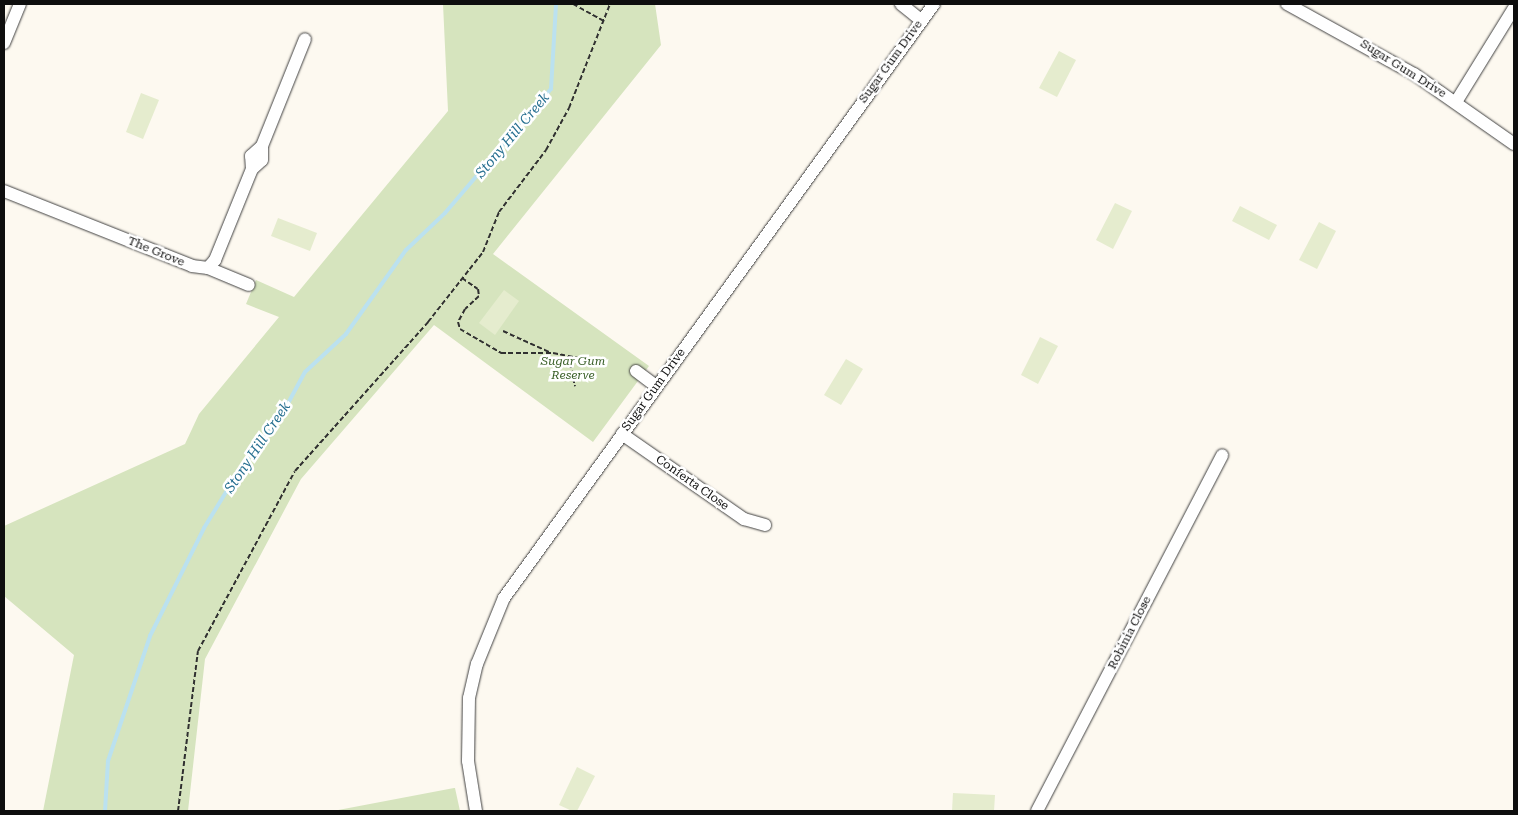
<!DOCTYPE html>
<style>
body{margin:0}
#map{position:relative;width:1518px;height:815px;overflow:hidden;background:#fdf9f0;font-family:"Roboto Serif",serif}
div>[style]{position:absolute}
.green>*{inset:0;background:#d6e4be}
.pitch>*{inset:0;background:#e5ecce}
.stream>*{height:4px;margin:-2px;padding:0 2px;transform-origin:2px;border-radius:2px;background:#bbe1ef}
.path>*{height:2px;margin-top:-1px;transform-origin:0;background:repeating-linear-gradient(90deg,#303030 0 5px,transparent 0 7.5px)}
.roads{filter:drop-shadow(0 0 1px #414141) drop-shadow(0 0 1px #414141)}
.minor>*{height:12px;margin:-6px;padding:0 6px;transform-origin:6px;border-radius:6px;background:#fff}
span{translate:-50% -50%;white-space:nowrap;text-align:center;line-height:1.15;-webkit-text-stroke:5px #fff;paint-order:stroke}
.street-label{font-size:12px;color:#0e0e0e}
.park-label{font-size:12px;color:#385e26;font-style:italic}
.water-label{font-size:14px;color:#266f90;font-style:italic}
.frame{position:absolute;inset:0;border:5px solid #0e0e0e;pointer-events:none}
</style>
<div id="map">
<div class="green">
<div style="clip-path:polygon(443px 4px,655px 4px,661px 45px,493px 254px,649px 366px,593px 442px,434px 325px,301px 479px,205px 659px,188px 811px,43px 811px,74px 655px,4px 596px,4px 526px,185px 444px,199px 414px,279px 317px,246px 304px,256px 280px,294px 297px,448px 111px)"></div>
<div style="clip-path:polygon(455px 788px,460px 811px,333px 811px,454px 788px)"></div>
</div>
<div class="pitch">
<div style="clip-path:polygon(1059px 51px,1076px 60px,1057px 97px,1039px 88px)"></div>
<div style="clip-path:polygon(141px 93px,159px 100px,143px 139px,126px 132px)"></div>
<div style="clip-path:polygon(1115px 203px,1132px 211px,1113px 249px,1096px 240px)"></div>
<div style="clip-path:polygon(1240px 206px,1277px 225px,1269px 240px,1232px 221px)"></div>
<div style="clip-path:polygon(278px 218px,317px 233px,310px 251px,271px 236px)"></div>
<div style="clip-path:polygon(1319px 222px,1336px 231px,1317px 269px,1299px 260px)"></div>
<div style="clip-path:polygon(504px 290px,519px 301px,495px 335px,479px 323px)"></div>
<div style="clip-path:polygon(1040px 337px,1058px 346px,1038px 384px,1021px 375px)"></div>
<div style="clip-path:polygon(846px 359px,863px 369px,841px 405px,824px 395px)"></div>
<div style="clip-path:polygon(577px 767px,595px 776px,577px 811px,572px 811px,559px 805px)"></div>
<div style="clip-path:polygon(953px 793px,995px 795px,994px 811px,952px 811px)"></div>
</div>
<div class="stream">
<div style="left:105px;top:811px;width:50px;rotate:-86.6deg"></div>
<div style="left:108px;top:761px;width:132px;rotate:-71.4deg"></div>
<div style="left:150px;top:636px;width:121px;rotate:-63.4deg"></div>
<div style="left:204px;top:528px;width:73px;rotate:-58.5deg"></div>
<div style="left:242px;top:466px;width:61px;rotate:-51.6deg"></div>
<div style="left:280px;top:418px;width:52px;rotate:-61.5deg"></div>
<div style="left:305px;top:372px;width:56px;rotate:-42.8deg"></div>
<div style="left:346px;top:334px;width:103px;rotate:-54.5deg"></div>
<div style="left:406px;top:250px;width:54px;rotate:-43.5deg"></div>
<div style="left:445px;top:213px;width:163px;rotate:-49.5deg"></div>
<div style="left:551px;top:89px;width:85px;rotate:-86.6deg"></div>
</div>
<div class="path">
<div style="left:573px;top:4px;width:35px;rotate:29deg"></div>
<div style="left:462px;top:278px;width:19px;rotate:35deg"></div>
<div style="left:478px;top:289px;width:7px;rotate:82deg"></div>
<div style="left:479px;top:296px;width:19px;rotate:137deg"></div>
<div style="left:465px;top:309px;width:15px;rotate:118deg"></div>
<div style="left:458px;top:322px;width:7px;rotate:74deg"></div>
<div style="left:460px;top:329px;width:48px;rotate:30.3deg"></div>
<div style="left:501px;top:353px;width:52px"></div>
<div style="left:503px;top:331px;width:51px;rotate:24.5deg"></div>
<div style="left:553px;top:353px;width:31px;rotate:11deg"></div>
<div style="left:568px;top:356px;width:31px;rotate:77deg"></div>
<div style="left:178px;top:811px;width:161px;rotate:-82.9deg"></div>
<div style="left:198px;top:651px;width:204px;rotate:-61.7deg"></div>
<div style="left:295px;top:471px;width:200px;rotate:-48.2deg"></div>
<div style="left:428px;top:322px;width:89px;rotate:-51.8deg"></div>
<div style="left:483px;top:252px;width:43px;rotate:-68.2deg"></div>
<div style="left:499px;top:212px;width:78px;rotate:-52.8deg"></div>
<div style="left:546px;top:150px;width:48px;rotate:-61.3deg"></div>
<div style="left:569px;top:108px;width:112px;rotate:-68.5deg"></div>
</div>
<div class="roads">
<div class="minor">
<div style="left:901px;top:4px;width:26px;rotate:39deg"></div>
<div style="left:1287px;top:4px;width:145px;rotate:28.9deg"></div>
<div style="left:1414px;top:74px;width:122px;rotate:35deg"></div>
<div style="left:4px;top:43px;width:42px;rotate:-67.7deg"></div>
<div style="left:1456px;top:102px;width:110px;rotate:-58.3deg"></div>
<div style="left:252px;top:169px;width:13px;rotate:-94deg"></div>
<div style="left:251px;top:156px;width:15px;rotate:-42deg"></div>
<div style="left:4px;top:191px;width:202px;rotate:21.7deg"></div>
<div style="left:192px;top:266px;width:16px;rotate:7deg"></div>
<div style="left:208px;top:268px;width:11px;rotate:-49deg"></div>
<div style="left:215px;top:260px;width:98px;rotate:-67.9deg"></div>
<div style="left:252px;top:169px;width:13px;rotate:-42deg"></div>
<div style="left:262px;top:160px;width:14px;rotate:-90deg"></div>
<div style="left:262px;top:146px;width:115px;rotate:-68.1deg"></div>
<div style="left:208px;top:268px;width:44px;rotate:22.5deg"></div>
<div style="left:636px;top:371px;width:26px;rotate:37deg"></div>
<div style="left:622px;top:434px;width:149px;rotate:34.9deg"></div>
<div style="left:744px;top:519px;width:22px;rotate:16deg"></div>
<div style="left:476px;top:811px;width:51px;rotate:-99.1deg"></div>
<div style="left:468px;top:761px;width:63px;rotate:-89.1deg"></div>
<div style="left:469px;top:698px;width:35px;rotate:-77deg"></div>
<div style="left:477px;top:664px;width:71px;rotate:-67.8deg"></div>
<div style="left:504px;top:598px;width:733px;rotate:-54.1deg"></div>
<div style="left:1037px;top:811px;width:401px;rotate:-62.5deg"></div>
</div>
</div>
<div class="street-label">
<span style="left:891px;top:62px;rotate:-54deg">Sugar Gum Drive</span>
<span style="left:1403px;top:69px;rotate:32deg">Sugar Gum Drive</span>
<span style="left:156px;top:252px;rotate:22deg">The Grove</span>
<span style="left:654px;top:390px;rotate:-54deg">Sugar Gum Drive</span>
<span style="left:692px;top:483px;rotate:35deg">Conferta Close</span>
<span style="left:1130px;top:633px;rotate:-63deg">Robinia Close</span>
</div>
<div class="park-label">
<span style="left:573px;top:369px">Sugar Gum<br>Reserve</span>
</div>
<div class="water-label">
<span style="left:512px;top:135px;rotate:-50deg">Stony Hill Creek</span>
<span style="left:257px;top:447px;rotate:-56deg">Stony Hill Creek</span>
</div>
<div class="frame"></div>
</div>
